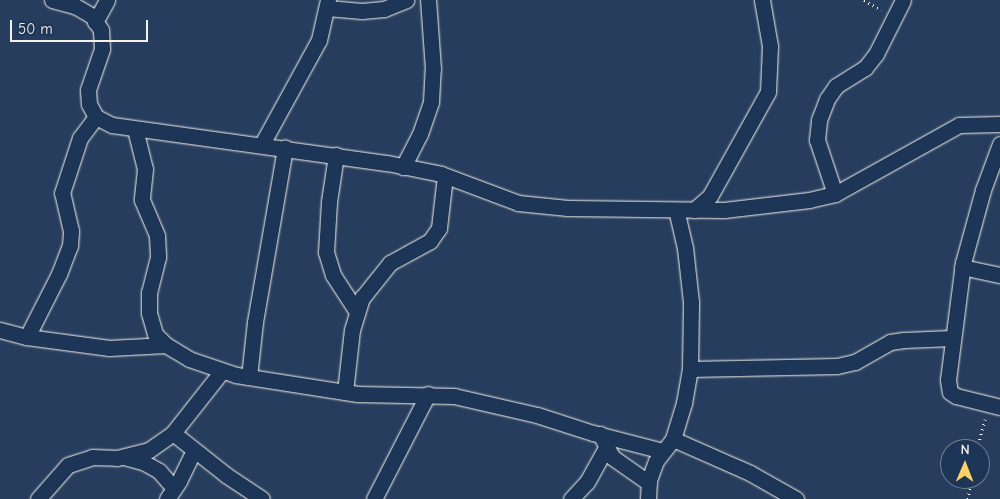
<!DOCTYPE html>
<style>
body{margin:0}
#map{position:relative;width:1000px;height:499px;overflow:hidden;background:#263d5d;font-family:"Comic Neue",sans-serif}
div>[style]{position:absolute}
.path>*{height:3px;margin-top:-1.5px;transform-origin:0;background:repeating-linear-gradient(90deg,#f4f1e8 0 1px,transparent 0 5px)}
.roads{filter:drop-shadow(0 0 1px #f4f1e8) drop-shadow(0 0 1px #f4f1e8)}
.minor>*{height:15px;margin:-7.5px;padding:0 7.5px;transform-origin:7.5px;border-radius:7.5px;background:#1d3557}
span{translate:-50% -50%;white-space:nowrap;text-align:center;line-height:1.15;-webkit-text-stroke:4.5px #1d3557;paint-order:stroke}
.north{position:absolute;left:940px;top:439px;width:50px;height:50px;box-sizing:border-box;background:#1d3557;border:1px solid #738091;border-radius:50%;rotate:1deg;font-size:14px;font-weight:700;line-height:20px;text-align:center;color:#f4f1e8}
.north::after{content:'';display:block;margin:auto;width:18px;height:22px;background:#ffd166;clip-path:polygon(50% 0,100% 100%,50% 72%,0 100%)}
.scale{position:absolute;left:10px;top:20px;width:138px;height:22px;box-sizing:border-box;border:2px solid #f4f1e8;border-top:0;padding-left:6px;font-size:15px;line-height:18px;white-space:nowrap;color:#f4f1e8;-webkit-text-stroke:4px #1d3557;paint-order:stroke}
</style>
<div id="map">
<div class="path">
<div style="left:864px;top:0;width:20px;rotate:30deg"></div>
<div style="left:977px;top:449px;width:31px;rotate:-75deg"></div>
<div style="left:968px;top:499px;width:20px;rotate:-81deg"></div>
</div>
<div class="roads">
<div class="minor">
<div style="left:52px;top:0;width:24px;rotate:15deg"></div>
<div style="left:75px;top:6px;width:20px;rotate:30deg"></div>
<div style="left:92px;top:16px;width:17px;rotate:57deg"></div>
<div style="left:101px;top:30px;width:19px;rotate:87deg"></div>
<div style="left:102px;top:49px;width:43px;rotate:108.9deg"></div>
<div style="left:88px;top:90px;width:14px;rotate:86deg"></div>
<div style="left:89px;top:104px;width:15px;rotate:62deg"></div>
<div style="left:96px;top:117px;width:18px;rotate:27deg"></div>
<div style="left:112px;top:125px;width:278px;rotate:7.9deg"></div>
<div style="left:387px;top:163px;width:55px;rotate:11.5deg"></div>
<div style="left:441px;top:174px;width:82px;rotate:20.6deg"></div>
<div style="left:518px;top:203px;width:50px;rotate:5.7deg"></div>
<div style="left:568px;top:208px;width:156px;rotate:0.7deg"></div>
<div style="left:724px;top:210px;width:86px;rotate:-6.7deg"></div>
<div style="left:809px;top:200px;width:27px;rotate:-13deg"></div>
<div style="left:835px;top:194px;width:142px;rotate:-29.1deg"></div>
<div style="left:959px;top:125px;width:41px;rotate:-1.4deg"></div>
<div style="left:327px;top:8px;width:35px;rotate:5deg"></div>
<div style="left:362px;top:11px;width:22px;rotate:-5deg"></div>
<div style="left:384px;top:9px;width:24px;rotate:-22deg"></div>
<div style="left:95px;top:22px;width:25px;rotate:-61deg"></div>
<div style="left:135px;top:129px;width:41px;rotate:76deg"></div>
<div style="left:145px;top:169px;width:31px;rotate:96deg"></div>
<div style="left:142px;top:200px;width:39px;rotate:67deg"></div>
<div style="left:157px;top:236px;width:21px;rotate:87deg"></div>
<div style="left:158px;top:257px;width:36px;rotate:104deg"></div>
<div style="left:149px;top:292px;width:21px;rotate:90deg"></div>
<div style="left:149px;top:313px;width:22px;rotate:74deg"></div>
<div style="left:155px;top:334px;width:16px;rotate:45deg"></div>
<div style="left:166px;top:345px;width:27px;rotate:31deg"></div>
<div style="left:189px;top:359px;width:50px;rotate:18.8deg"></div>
<div style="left:236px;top:375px;width:123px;rotate:8.9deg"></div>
<div style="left:358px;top:394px;width:96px;rotate:1.2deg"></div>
<div style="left:454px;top:396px;width:85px;rotate:12.9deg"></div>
<div style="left:537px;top:415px;width:59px;rotate:17.8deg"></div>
<div style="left:593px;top:433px;width:72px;rotate:14.4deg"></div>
<div style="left:262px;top:144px;width:119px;rotate:-61.3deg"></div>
<div style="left:319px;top:40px;width:41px;rotate:-77.3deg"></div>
<div style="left:1000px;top:144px;width:49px;rotate:110.3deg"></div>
<div style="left:983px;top:190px;width:76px;rotate:105.3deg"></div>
<div style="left:963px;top:263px;width:118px;rotate:97.3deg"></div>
<div style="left:948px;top:380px;width:12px;rotate:81deg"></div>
<div style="left:950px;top:392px;width:7px;rotate:34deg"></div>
<div style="left:956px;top:396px;width:45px;rotate:14deg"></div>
<div style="left:336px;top:155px;width:48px;rotate:98.5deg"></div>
<div style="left:329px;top:202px;width:50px;rotate:93.4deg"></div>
<div style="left:326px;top:252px;width:24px;rotate:73deg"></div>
<div style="left:333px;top:275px;width:44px;rotate:57deg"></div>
<div style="left:403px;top:167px;width:37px;rotate:-63deg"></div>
<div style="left:420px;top:134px;width:34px;rotate:-71deg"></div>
<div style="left:431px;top:102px;width:33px;rotate:-87deg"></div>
<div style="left:433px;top:69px;width:69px;rotate:-94.1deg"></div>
<div style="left:835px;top:194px;width:57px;rotate:-108.4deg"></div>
<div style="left:817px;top:140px;width:20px;rotate:-84deg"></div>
<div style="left:819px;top:120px;width:22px;rotate:-69deg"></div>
<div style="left:827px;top:99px;width:16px;rotate:-55deg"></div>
<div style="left:836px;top:86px;width:34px;rotate:-32deg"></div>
<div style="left:865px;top:68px;width:18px;rotate:-52deg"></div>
<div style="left:876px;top:54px;width:60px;rotate:-63.4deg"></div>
<div style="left:694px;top:210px;width:21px;rotate:-41deg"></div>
<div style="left:710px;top:196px;width:119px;rotate:-60.9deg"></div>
<div style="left:768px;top:92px;width:46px;rotate:-87.5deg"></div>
<div style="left:770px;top:46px;width:47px;rotate:-99.9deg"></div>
<div style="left:962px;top:267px;width:39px;rotate:12deg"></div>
<div style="left:0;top:330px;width:28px;rotate:15deg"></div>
<div style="left:27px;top:337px;width:83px;rotate:7.6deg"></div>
<div style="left:109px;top:348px;width:57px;rotate:-3deg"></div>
<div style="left:27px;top:337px;width:71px;rotate:-63.1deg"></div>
<div style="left:59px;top:274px;width:30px;rotate:-69deg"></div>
<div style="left:70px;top:246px;width:15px;rotate:-86deg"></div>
<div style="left:71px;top:231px;width:39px;rotate:-103deg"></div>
<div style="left:62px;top:193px;width:58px;rotate:-71.9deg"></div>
<div style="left:80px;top:138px;width:26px;rotate:-53deg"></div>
<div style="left:690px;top:369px;width:147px;rotate:-1.2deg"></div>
<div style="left:837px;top:366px;width:18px;rotate:-13deg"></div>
<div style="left:855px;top:362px;width:40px;rotate:-29.7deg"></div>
<div style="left:890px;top:342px;width:14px;rotate:-8deg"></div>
<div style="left:904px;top:340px;width:48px;rotate:-2.4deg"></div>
<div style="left:249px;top:377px;width:55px;rotate:-83.8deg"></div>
<div style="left:255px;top:322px;width:177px;rotate:-80.2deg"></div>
<div style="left:345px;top:392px;width:62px;rotate:-83.6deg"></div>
<div style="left:352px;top:330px;width:34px;rotate:-73deg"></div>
<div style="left:362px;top:298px;width:45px;rotate:-51.3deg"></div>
<div style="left:390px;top:263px;width:46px;rotate:-28.8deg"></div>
<div style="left:430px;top:241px;width:16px;rotate:-55deg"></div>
<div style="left:439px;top:228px;width:52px;rotate:-83.4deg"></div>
<div style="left:173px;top:433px;width:68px;rotate:38.4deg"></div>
<div style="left:226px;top:475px;width:43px;rotate:33.7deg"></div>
<div style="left:600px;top:434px;width:26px;rotate:62deg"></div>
<div style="left:612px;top:457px;width:45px;rotate:35.1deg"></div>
<div style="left:673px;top:439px;width:84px;rotate:23.8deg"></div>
<div style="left:750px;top:473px;width:53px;rotate:29.5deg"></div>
<div style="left:124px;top:457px;width:20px;rotate:15deg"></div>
<div style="left:143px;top:462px;width:18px;rotate:29deg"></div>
<div style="left:159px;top:471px;width:23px;rotate:49deg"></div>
<div style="left:38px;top:499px;width:45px;rotate:-48.6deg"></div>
<div style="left:68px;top:465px;width:25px;rotate:-18deg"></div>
<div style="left:92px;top:457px;width:25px;rotate:2deg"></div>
<div style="left:117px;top:458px;width:33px;rotate:-14deg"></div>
<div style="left:149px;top:450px;width:29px;rotate:-35deg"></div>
<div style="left:173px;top:433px;width:79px;rotate:-51.7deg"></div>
<div style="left:167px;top:499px;width:22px;rotate:-56deg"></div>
<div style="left:179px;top:481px;width:34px;rotate:-64deg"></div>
<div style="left:374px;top:499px;width:118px;rotate:-62.8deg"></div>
<div style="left:571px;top:499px;width:23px;rotate:-47deg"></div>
<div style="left:587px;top:482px;width:39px;rotate:-61deg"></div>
<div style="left:648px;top:499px;width:19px;rotate:-87deg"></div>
<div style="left:649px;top:480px;width:20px;rotate:-70deg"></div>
<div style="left:656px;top:461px;width:28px;rotate:-52deg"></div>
<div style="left:673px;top:439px;width:38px;rotate:-73deg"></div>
<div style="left:684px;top:403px;width:35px;rotate:-80deg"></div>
<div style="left:690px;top:369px;width:67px;rotate:-89.1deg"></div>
<div style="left:691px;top:302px;width:54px;rotate:-96.3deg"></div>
<div style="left:685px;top:248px;width:39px;rotate:-103deg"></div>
</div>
</div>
<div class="north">N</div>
<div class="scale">50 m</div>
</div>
